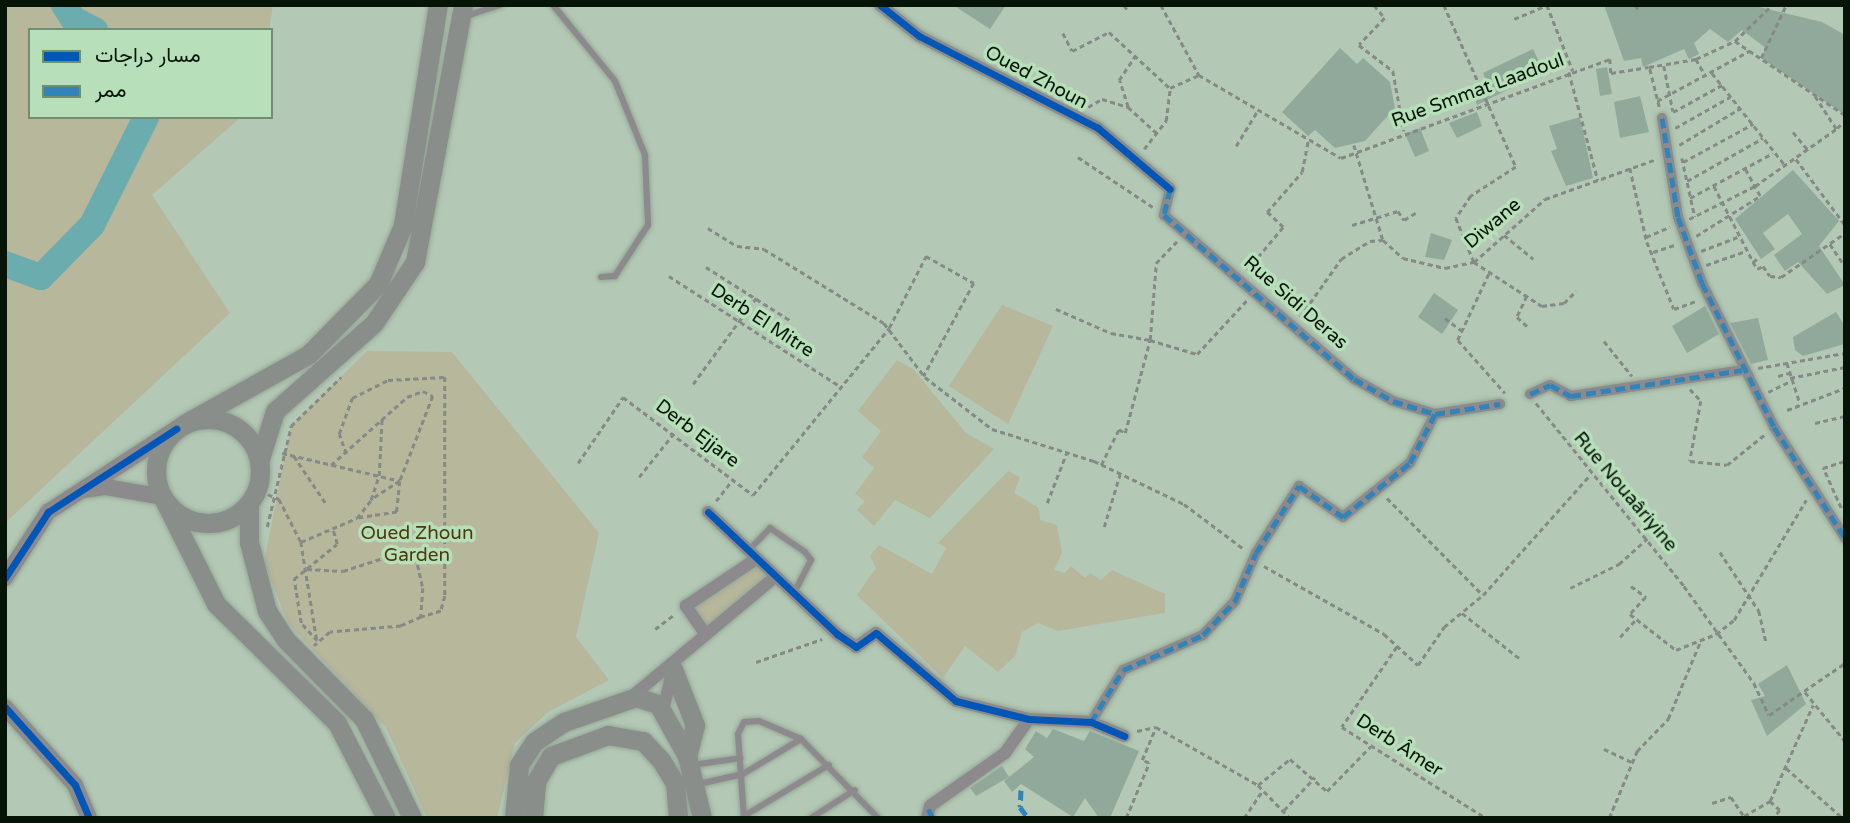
<!DOCTYPE html>
<meta charset="utf-8">
<style>
body{margin:0}
#map{position:relative;width:1850px;height:823px;overflow:hidden;background:#b3c9b5;font-family:"Varela Round",Vazirmatn,sans-serif}
div>[style]{position:absolute}
.green>*{inset:0;background:#b6b79b}
.river>*{height:26px;margin:-13px;padding:0 13px;transform-origin:13px;border-radius:13px;background:#6bacae}
.building>*{inset:0;background:#91a99a}
.path>*{height:2.5px;margin-top:-1.25px;transform-origin:0;background:repeating-linear-gradient(90deg,#868a86 0 5px,transparent 0 8.5px)}
.roads{filter:drop-shadow(0 0 2px #96a797) drop-shadow(0 0 2px #96a797)}
.service>*{height:6px;margin:-3px;padding:0 3px;transform-origin:3px;border-radius:3px;background:#8c8a8c}
.pedestrian>*{height:10px;margin:-5px;padding:0 5px;transform-origin:5px;border-radius:5px;background:#8c8a8c}
.minor>*{height:12px;margin:-6px;padding:0 6px;transform-origin:6px;border-radius:6px;background:#8c8a8c}
.tertiary>*{height:16px;margin:-8px;padding:0 8px;transform-origin:8px;border-radius:8px;background:#8c8a8c}
.primary>*{height:19px;margin:-9.5px;padding:0 9.5px;transform-origin:9.5px;border-radius:9.5px;background:#898e8a}
.primary>.ring{margin:-9.5px;padding:0;box-sizing:content-box;background:none;border:19px solid #898e8a;border-radius:50%}
.quiet>*{height:5px;margin-top:-2.5px;transform-origin:0;background:repeating-linear-gradient(90deg,#3184ba 0 10px,transparent 0 15px)}
.cycleway>*{height:7px;margin:-3.5px;padding:0 3.5px;transform-origin:3.5px;border-radius:3.5px;background:#0057b8}
span{translate:-50% -50%;white-space:nowrap;text-align:center;line-height:1.15;-webkit-text-stroke:7px #b7dfb9;paint-order:stroke}
.street-label{font-size:19px;color:#061407}
.park-label{font-size:19px;color:#4d3a0a}
.frame{position:absolute;inset:0;border:7px solid #061407;pointer-events:none}
.legend{position:absolute;left:28px;top:28px;width:245px;height:91px;box-sizing:border-box;background:#b7dfb9;border:2px solid #708e72;margin:0;padding:9px 12px;list-style:none;font-size:21px;color:#061407}
.legend li{display:flex;align-items:center;gap:14px;height:35px}
.legend b{width:35px;border:2px solid #708e72}
</style>
<div id="map">
<div class="green">
<div style="clip-path:polygon(5px 5px,273px 5px,269px 30px,30px 30px,30px 117px,241px 117px,152px 195px,230px 313px,5px 523px)"></div>
<div style="clip-path:polygon(1002px 305px,1053px 326px,1008px 424px,949px 386px)"></div>
<div style="clip-path:polygon(367px 351px,452px 352px,599px 533px,576px 637px,609px 680px,548px 712px,515px 743px,497px 818px,427px 818px,387px 729px,288px 623px,264px 562px,291px 426px)"></div>
<div style="clip-path:polygon(897px 360px,913px 369px,966px 433px,994px 449px,930px 518px,895px 500px,874px 526px,857px 510px,865px 501px,855px 494px,874px 468px,862px 457px,881px 431px,858px 411px)"></div>
<div style="clip-path:polygon(1008px 471px,1020px 477px,1014px 493px,1039px 508px,1040px 520px,1057px 525px,1062px 553px,1054px 570px,1065px 573px,1071px 566px,1085px 578px,1090px 573px,1101px 580px,1112px 570px,1165px 594px,1165px 613px,1058px 631px,1038px 623px,1022px 632px,1015px 656px,998px 672px,965px 646px,943px 678px,857px 595px,876px 568px,870px 556px,879px 545px,932px 574px,946px 548px,938px 543px)"></div>
<div style="clip-path:polygon(760px 555px,779px 572px,704px 629px,686px 605px)"></div>
</div>
<div class="river">
<div style="left:64px;top:5px;width:17px;rotate:57deg"></div>
<div style="left:73px;top:19px;width:25px;rotate:27deg"></div>
<div style="left:5px;top:264px;width:38px;rotate:20deg"></div>
<div style="left:41px;top:277px;width:73px;rotate:-45.6deg"></div>
<div style="left:92px;top:225px;width:121px;rotate:-63.4deg"></div>
</div>
<div class="building">
<div style="clip-path:polygon(953px 5px,1006px 5px,990px 29px)"></div>
<div style="clip-path:polygon(1604px 5px,1751px 5px,1822px 22px,1845px 35px,1845px 115px,1761px 58px,1766px 48px,1742px 30px,1728px 42px,1710px 29px,1694px 43px,1699px 54px,1689px 59px,1684px 49px,1643px 67px,1641px 58px,1624px 61px)"></div>
<div style="clip-path:polygon(1340px 48px,1357px 64px,1363px 58px,1390px 82px,1395px 108px,1365px 141px,1335px 148px,1315px 130px,1308px 136px,1282px 112px)"></div>
<div style="clip-path:polygon(1533px 49px,1544px 72px,1477px 105px,1470px 88px,1486px 81px,1483px 73px)"></div>
<div style="clip-path:polygon(1607px 67px,1612px 94px,1600px 96px,1596px 69px)"></div>
<div style="clip-path:polygon(1640px 96px,1649px 132px,1620px 138px,1614px 102px)"></div>
<div style="clip-path:polygon(1477px 112px,1482px 126px,1457px 138px,1449px 123px)"></div>
<div style="clip-path:polygon(1580px 117px,1593px 178px,1566px 186px,1551px 151px,1557px 149px,1549px 126px)"></div>
<div style="clip-path:polygon(1420px 128px,1429px 151px,1415px 157px,1405px 134px)"></div>
<div style="clip-path:polygon(1793px 170px,1839px 221px,1819px 246px,1845px 285px,1827px 294px,1798px 262px,1785px 271px,1774px 255px,1802px 234px,1788px 214px,1763px 233px,1775px 249px,1761px 259px,1735px 219px)"></div>
<div style="clip-path:polygon(1431px 233px,1452px 240px,1444px 260px,1425px 257px)"></div>
<div style="clip-path:polygon(1434px 293px,1458px 310px,1442px 334px,1418px 317px)"></div>
<div style="clip-path:polygon(1705px 306px,1719px 334px,1687px 353px,1672px 326px)"></div>
<div style="clip-path:polygon(1836px 312px,1845px 326px,1845px 344px,1803px 356px,1795px 350px,1793px 337px)"></div>
<div style="clip-path:polygon(1758px 318px,1768px 360px,1751px 364px,1730px 323px)"></div>
<div style="clip-path:polygon(1787px 665px,1806px 704px,1767px 736px,1751px 700px,1765px 696px,1758px 684px)"></div>
<div style="clip-path:polygon(1053px 729px,1084px 741px,1090px 731px,1139px 751px,1110px 818px,1099px 818px,1085px 798px,1073px 817px,1021px 784px,1012px 792px,1004px 781px,1034px 757px,1025px 749px,1036px 731px,1047px 738px)"></div>
<div style="clip-path:polygon(1002px 766px,1009px 777px,976px 796px,970px 788px)"></div>
</div>
<div class="path">
<div style="left:1124px;top:5px;width:7px;rotate:56deg"></div>
<div style="left:1161px;top:5px;width:80px;rotate:61.5deg"></div>
<div style="left:1199px;top:75px;width:164px;rotate:30.3deg"></div>
<div style="left:1341px;top:158px;width:287px;rotate:-20.2deg"></div>
<div style="left:1610px;top:59px;width:14px;rotate:86deg"></div>
<div style="left:1611px;top:73px;width:38px;rotate:-9deg"></div>
<div style="left:1374px;top:5px;width:17px;rotate:50deg"></div>
<div style="left:1385px;top:18px;width:37px;rotate:134deg"></div>
<div style="left:1359px;top:45px;width:43px;rotate:37.4deg"></div>
<div style="left:1393px;top:71px;width:61px;rotate:79.6deg"></div>
<div style="left:1444px;top:5px;width:177px;rotate:66deg"></div>
<div style="left:1516px;top:167px;width:54px;rotate:147.2deg"></div>
<div style="left:1471px;top:196px;width:27px;rotate:124deg"></div>
<div style="left:1456px;top:218px;width:48px;rotate:67.8deg"></div>
<div style="left:1474px;top:262px;width:81px;rotate:32.9deg"></div>
<div style="left:1542px;top:306px;width:22px;rotate:-8deg"></div>
<div style="left:1564px;top:303px;width:17px;rotate:-45deg"></div>
<div style="left:1547px;top:5px;width:71px;rotate:68.5deg"></div>
<div style="left:1635px;top:5px;width:6px;rotate:51deg"></div>
<div style="left:1514px;top:19px;width:36px;rotate:-23deg"></div>
<div style="left:1063px;top:33px;width:20px;rotate:63deg"></div>
<div style="left:1072px;top:51px;width:42px;rotate:-27.2deg"></div>
<div style="left:1109px;top:32px;width:83px;rotate:42.6deg"></div>
<div style="left:1735px;top:41px;width:133px;rotate:33.9deg"></div>
<div style="left:1761px;top:58px;width:59px;rotate:-64.7deg"></div>
<div style="left:1696px;top:59px;width:20px;rotate:60deg"></div>
<div style="left:1664px;top:66px;width:46px;rotate:78.7deg"></div>
<div style="left:1569px;top:72px;width:112px;rotate:75deg"></div>
<div style="left:1712px;top:73px;width:117px;rotate:51.6deg"></div>
<div style="left:1657px;top:101px;width:105px;rotate:-28.5deg"></div>
<div style="left:1088px;top:107px;width:16px;rotate:-30deg"></div>
<div style="left:1102px;top:99px;width:27px;rotate:17deg"></div>
<div style="left:1128px;top:107px;width:39px;rotate:42deg"></div>
<div style="left:1128px;top:107px;width:28px;rotate:-108deg"></div>
<div style="left:1119px;top:80px;width:29px;rotate:-56deg"></div>
<div style="left:1659px;top:107px;width:41px;rotate:-104deg"></div>
<div style="left:1649px;top:67px;width:48px;rotate:-9.7deg"></div>
<div style="left:1696px;top:59px;width:43px;rotate:-24.8deg"></div>
<div style="left:1735px;top:41px;width:52px;rotate:-44.2deg"></div>
<div style="left:1673px;top:112px;width:56px;rotate:-28.9deg"></div>
<div style="left:1675px;top:128px;width:63px;rotate:-29.4deg"></div>
<div style="left:1837px;top:128px;width:11px;rotate:-41deg"></div>
<div style="left:1793px;top:132px;width:23px;rotate:50deg"></div>
<div style="left:1354px;top:145px;width:99px;rotate:73deg"></div>
<div style="left:1383px;top:240px;width:27px;rotate:42deg"></div>
<div style="left:1403px;top:258px;width:43px;rotate:13.4deg"></div>
<div style="left:1445px;top:268px;width:30px;rotate:-12deg"></div>
<div style="left:1474px;top:262px;width:95px;rotate:-41.6deg"></div>
<div style="left:1545px;top:199px;width:119px;rotate:-19.7deg"></div>
<div style="left:1679px;top:145px;width:70px;rotate:-31deg"></div>
<div style="left:1236px;top:146px;width:42px;rotate:-58.6deg"></div>
<div style="left:1144px;top:149px;width:36px;rotate:-52deg"></div>
<div style="left:1166px;top:121px;width:33px;rotate:-83deg"></div>
<div style="left:1170px;top:88px;width:32px;rotate:-24deg"></div>
<div style="left:1078px;top:157px;width:90px;rotate:33.7deg"></div>
<div style="left:1682px;top:158px;width:60px;rotate:77.6deg"></div>
<div style="left:1796px;top:159px;width:82px;rotate:53.4deg"></div>
<div style="left:1683px;top:162px;width:80px;rotate:-28.5deg"></div>
<div style="left:1630px;top:168px;width:76px;rotate:77.1deg"></div>
<div style="left:1647px;top:242px;width:72px;rotate:68.1deg"></div>
<div style="left:1674px;top:309px;width:23px;rotate:-20deg"></div>
<div style="left:1687px;top:181px;width:87px;rotate:-29.5deg"></div>
<div style="left:1714px;top:186px;width:93px;rotate:62.6deg"></div>
<div style="left:1757px;top:269px;width:7px;rotate:-27deg"></div>
<div style="left:1763px;top:266px;width:12px;rotate:55deg"></div>
<div style="left:1770px;top:276px;width:11px;rotate:5deg"></div>
<div style="left:1781px;top:277px;width:78px;rotate:-34.5deg"></div>
<div style="left:1690px;top:198px;width:94px;rotate:-28.5deg"></div>
<div style="left:1689px;top:219px;width:74px;rotate:-26.6deg"></div>
<div style="left:1755px;top:186px;width:99px;rotate:-35.1deg"></div>
<div style="left:1836px;top:129px;width:40px;rotate:-122.9deg"></div>
<div style="left:1352px;top:225px;width:48px;rotate:-16.9deg"></div>
<div style="left:1398px;top:211px;width:11px;rotate:56deg"></div>
<div style="left:1404px;top:220px;width:15px;rotate:-32deg"></div>
<div style="left:708px;top:228px;width:34px;rotate:32deg"></div>
<div style="left:737px;top:246px;width:27px;rotate:6deg"></div>
<div style="left:764px;top:249px;width:141px;rotate:31.7deg"></div>
<div style="left:884px;top:323px;width:68px;rotate:52.8deg"></div>
<div style="left:925px;top:377px;width:85px;rotate:37.8deg"></div>
<div style="left:992px;top:429px;width:107px;rotate:17.4deg"></div>
<div style="left:1094px;top:461px;width:100px;rotate:25.5deg"></div>
<div style="left:1184px;top:504px;width:75px;rotate:36.9deg"></div>
<div style="left:1504px;top:235px;width:38px;rotate:39deg"></div>
<div style="left:1696px;top:236px;width:75px;rotate:-32deg"></div>
<div style="left:1760px;top:196px;width:31px;rotate:-119deg"></div>
<div style="left:1646px;top:237px;width:26px;rotate:-23deg"></div>
<div style="left:1830px;top:244px;width:27px;rotate:56deg"></div>
<div style="left:1701px;top:251px;width:39px;rotate:-21deg"></div>
<div style="left:1653px;top:252px;width:25px;rotate:-18deg"></div>
<div style="left:1753px;top:262px;width:8px;rotate:-40deg"></div>
<div style="left:1706px;top:265px;width:42px;rotate:-19.3deg"></div>
<div style="left:706px;top:267px;width:101px;rotate:32.4deg"></div>
<div style="left:1247px;top:270px;width:56px;rotate:-50.1deg"></div>
<div style="left:1283px;top:227px;width:22px;rotate:-137deg"></div>
<div style="left:1267px;top:212px;width:53px;rotate:-48.8deg"></div>
<div style="left:1302px;top:172px;width:31px;rotate:-79deg"></div>
<div style="left:1489px;top:274px;width:73px;rotate:115.2deg"></div>
<div style="left:1458px;top:340px;width:71px;rotate:48.4deg"></div>
<div style="left:669px;top:276px;width:205px;rotate:32.8deg"></div>
<div style="left:1527px;top:296px;width:23px;rotate:115deg"></div>
<div style="left:1517px;top:317px;width:15px;rotate:42deg"></div>
<div style="left:1056px;top:309px;width:60px;rotate:23.6deg"></div>
<div style="left:1111px;top:333px;width:40px;rotate:10deg"></div>
<div style="left:1300px;top:317px;width:71px;rotate:-54.7deg"></div>
<div style="left:1341px;top:259px;width:34px;rotate:-32deg"></div>
<div style="left:1370px;top:241px;width:13px;rotate:-4deg"></div>
<div style="left:1445px;top:318px;width:21px;rotate:37deg"></div>
<div style="left:1150px;top:340px;width:49px;rotate:16.6deg"></div>
<div style="left:1197px;top:354px;width:74px;rotate:-47.2deg"></div>
<div style="left:1604px;top:341px;width:45px;rotate:51.3deg"></div>
<div style="left:1787px;top:363px;width:40px;rotate:72deg"></div>
<div style="left:1758px;top:368px;width:88px;rotate:-9.8deg"></div>
<div style="left:1778px;top:376px;width:11px;rotate:-15deg"></div>
<div style="left:1790px;top:378px;width:56px;rotate:-11.3deg"></div>
<div style="left:693px;top:384px;width:107px;rotate:-53.8deg"></div>
<div style="left:1690px;top:389px;width:16px;rotate:47deg"></div>
<div style="left:1701px;top:401px;width:61px;rotate:100.4deg"></div>
<div style="left:1690px;top:461px;width:37px;rotate:6deg"></div>
<div style="left:1727px;top:465px;width:48px;rotate:-39deg"></div>
<div style="left:1768px;top:392px;width:25px;rotate:-26deg"></div>
<div style="left:1536px;top:403px;width:235px;rotate:51deg"></div>
<div style="left:1684px;top:586px;width:120px;rotate:54.2deg"></div>
<div style="left:1754px;top:683px;width:35px;rotate:65deg"></div>
<div style="left:1769px;top:715px;width:92px;rotate:-34.4deg"></div>
<div style="left:1787px;top:410px;width:62px;rotate:-20.8deg"></div>
<div style="left:1815px;top:423px;width:31px;rotate:-13deg"></div>
<div style="left:282px;top:453px;width:121px;rotate:13.3deg"></div>
<div style="left:400px;top:481px;width:31px;rotate:96deg"></div>
<div style="left:397px;top:512px;width:40px;rotate:171.5deg"></div>
<div style="left:346px;top:454px;width:21px;rotate:-109deg"></div>
<div style="left:339px;top:434px;width:38px;rotate:-70deg"></div>
<div style="left:352px;top:398px;width:40px;rotate:-26.6deg"></div>
<div style="left:388px;top:380px;width:57px;rotate:-3deg"></div>
<div style="left:445px;top:377px;width:219px;rotate:90deg"></div>
<div style="left:445px;top:596px;width:16px;rotate:105deg"></div>
<div style="left:441px;top:611px;width:21px;rotate:163deg"></div>
<div style="left:294px;top:456px;width:59px;rotate:56deg"></div>
<div style="left:578px;top:463px;width:80px;rotate:-55.7deg"></div>
<div style="left:623px;top:397px;width:163px;rotate:37deg"></div>
<div style="left:753px;top:495px;width:215px;rotate:-50.8deg"></div>
<div style="left:889px;top:328px;width:81px;rotate:-62.8deg"></div>
<div style="left:926px;top:256px;width:55px;rotate:29.4deg"></div>
<div style="left:974px;top:283px;width:106px;rotate:118.3deg"></div>
<div style="left:331px;top:465px;width:102px;rotate:-41.8deg"></div>
<div style="left:407px;top:397px;width:17px;rotate:-21deg"></div>
<div style="left:423px;top:391px;width:11px;rotate:27deg"></div>
<div style="left:433px;top:396px;width:91px;rotate:111.2deg"></div>
<div style="left:400px;top:481px;width:35px;rotate:147deg"></div>
<div style="left:1101px;top:465px;width:40px;rotate:-63.4deg"></div>
<div style="left:1119px;top:429px;width:7px;rotate:34deg"></div>
<div style="left:1125px;top:433px;width:96px;rotate:-75deg"></div>
<div style="left:1150px;top:340px;width:77px;rotate:-85.5deg"></div>
<div style="left:1156px;top:263px;width:30px;rotate:-46deg"></div>
<div style="left:639px;top:477px;width:56px;rotate:-51.5deg"></div>
<div style="left:260px;top:491px;width:21px;rotate:23deg"></div>
<div style="left:279px;top:499px;width:48px;rotate:62.9deg"></div>
<div style="left:301px;top:542px;width:100px;rotate:80.8deg"></div>
<div style="left:1387px;top:498px;width:136px;rotate:45.3deg"></div>
<div style="left:716px;top:501px;width:28px;rotate:-52deg"></div>
<div style="left:1047px;top:503px;width:53px;rotate:-68.8deg"></div>
<div style="left:1841px;top:508px;width:44px;rotate:-114.2deg"></div>
<div style="left:1823px;top:468px;width:23px;rotate:-18deg"></div>
<div style="left:267px;top:527px;width:104px;rotate:-76.6deg"></div>
<div style="left:291px;top:426px;width:70px;rotate:-44.4deg"></div>
<div style="left:1104px;top:527px;width:55px;rotate:-73.2deg"></div>
<div style="left:301px;top:542px;width:61px;rotate:-23.2deg"></div>
<div style="left:357px;top:518px;width:23px;rotate:-52deg"></div>
<div style="left:371px;top:500px;width:25px;rotate:-72deg"></div>
<div style="left:379px;top:476px;width:59px;rotate:-87.1deg"></div>
<div style="left:1720px;top:552px;width:71px;rotate:56.5deg"></div>
<div style="left:1759px;top:611px;width:32px;rotate:77deg"></div>
<div style="left:1264px;top:566px;width:138px;rotate:29.5deg"></div>
<div style="left:1384px;top:634px;width:46px;rotate:42.4deg"></div>
<div style="left:1418px;top:665px;width:46px;rotate:-55.6deg"></div>
<div style="left:1444px;top:627px;width:50px;rotate:-39.4deg"></div>
<div style="left:1483px;top:595px;width:161px;rotate:-48.3deg"></div>
<div style="left:307px;top:569px;width:36px;rotate:3deg"></div>
<div style="left:343px;top:571px;width:75px;rotate:-17.9deg"></div>
<div style="left:414px;top:548px;width:41px;rotate:77.3deg"></div>
<div style="left:423px;top:588px;width:29px;rotate:94deg"></div>
<div style="left:421px;top:617px;width:22px;rotate:156deg"></div>
<div style="left:401px;top:626px;width:71px;rotate:175.2deg"></div>
<div style="left:330px;top:632px;width:21px;rotate:139deg"></div>
<div style="left:1631px;top:586px;width:19px;rotate:36deg"></div>
<div style="left:1646px;top:597px;width:23px;rotate:133deg"></div>
<div style="left:1630px;top:614px;width:58px;rotate:38deg"></div>
<div style="left:1676px;top:650px;width:43px;rotate:-21.8deg"></div>
<div style="left:1716px;top:634px;width:23px;rotate:-38deg"></div>
<div style="left:1734px;top:620px;width:140px;rotate:-59deg"></div>
<div style="left:1570px;top:588px;width:55px;rotate:-26.1deg"></div>
<div style="left:1619px;top:564px;width:38px;rotate:-42deg"></div>
<div style="left:1462px;top:613px;width:73px;rotate:38.3deg"></div>
<div style="left:655px;top:629px;width:25px;rotate:-37deg"></div>
<div style="left:1620px;top:637px;width:24px;rotate:-48deg"></div>
<div style="left:317px;top:641px;width:24px;rotate:-132deg"></div>
<div style="left:301px;top:623px;width:45px;rotate:-99deg"></div>
<div style="left:294px;top:579px;width:55px;rotate:-39.1deg"></div>
<div style="left:337px;top:544px;width:15px;rotate:-106deg"></div>
<div style="left:1397px;top:647px;width:97px;rotate:124.5deg"></div>
<div style="left:1342px;top:727px;width:170px;rotate:32.3deg"></div>
<div style="left:756px;top:662px;width:70px;rotate:-19.2deg"></div>
<div style="left:1805px;top:692px;width:63px;rotate:50.8deg"></div>
<div style="left:1137px;top:731px;width:19px;rotate:-12deg"></div>
<div style="left:1156px;top:727px;width:117px;rotate:29.6deg"></div>
<div style="left:1258px;top:785px;width:41px;rotate:-39.1deg"></div>
<div style="left:1290px;top:759px;width:49px;rotate:40.9deg"></div>
<div style="left:1327px;top:791px;width:62px;rotate:-45.7deg"></div>
<div style="left:1604px;top:749px;width:31px;rotate:25deg"></div>
<div style="left:1786px;top:768px;width:76px;rotate:41.3deg"></div>
<div style="left:1258px;top:785px;width:46px;rotate:45.9deg"></div>
<div style="left:1770px;top:801px;width:105px;rotate:-65.9deg"></div>
<div style="left:1770px;top:801px;width:13px;rotate:42deg"></div>
<div style="left:1780px;top:810px;width:10px;rotate:127deg"></div>
<div style="left:1712px;top:803px;width:20px;rotate:-18deg"></div>
<div style="left:1731px;top:797px;width:23px;rotate:56deg"></div>
<div style="left:1744px;top:816px;width:30px;rotate:-30deg"></div>
<div style="left:1284px;top:810px;width:45px;rotate:-46.8deg"></div>
<div style="left:1126px;top:818px;width:60px;rotate:-67.3deg"></div>
<div style="left:1149px;top:763px;width:8px;rotate:-157deg"></div>
<div style="left:1142px;top:760px;width:36px;rotate:-67deg"></div>
<div style="left:1244px;top:818px;width:34px;rotate:-56deg"></div>
<div style="left:1609px;top:818px;width:73px;rotate:-67.3deg"></div>
<div style="left:1637px;top:751px;width:45px;rotate:-45.9deg"></div>
<div style="left:1668px;top:719px;width:83px;rotate:-67.4deg"></div>
</div>
<div class="roads">
<div class="service">
<div style="left:553px;top:5px;width:98px;rotate:50.8deg"></div>
<div style="left:615px;top:81px;width:80px;rotate:67.9deg"></div>
<div style="left:645px;top:155px;width:70px;rotate:87.5deg"></div>
<div style="left:648px;top:225px;width:61px;rotate:122.9deg"></div>
<div style="left:615px;top:276px;width:14px;rotate:176deg"></div>
<div style="left:463px;top:17px;width:40px;rotate:-18deg"></div>
<div style="left:748px;top:551px;width:32px;rotate:-46deg"></div>
<div style="left:770px;top:528px;width:42px;rotate:34.4deg"></div>
<div style="left:805px;top:552px;width:10px;rotate:53deg"></div>
<div style="left:811px;top:560px;width:37px;rotate:117deg"></div>
<div style="left:692px;top:765px;width:49px;rotate:-8.1deg"></div>
<div style="left:699px;top:784px;width:45px;rotate:-12.8deg"></div>
<div style="left:743px;top:774px;width:68px;rotate:-31.1deg"></div>
<div style="left:744px;top:816px;width:99px;rotate:-31deg"></div>
<div style="left:744px;top:818px;width:84px;rotate:-94.1deg"></div>
<div style="left:738px;top:734px;width:13px;rotate:-63deg"></div>
<div style="left:744px;top:722px;width:15px;rotate:-4deg"></div>
<div style="left:759px;top:721px;width:46px;rotate:23.2deg"></div>
<div style="left:801px;top:739px;width:110px;rotate:45.7deg"></div>
<div style="left:811px;top:818px;width:52px;rotate:-32.5deg"></div>
</div>
<div class="pedestrian">
<div style="left:1662px;top:118px;width:100px;rotate:80.8deg"></div>
<div style="left:1678px;top:217px;width:70px;rotate:70deg"></div>
<div style="left:1702px;top:283px;width:161px;rotate:63.4deg"></div>
<div style="left:1774px;top:427px;width:132px;rotate:57.4deg"></div>
<div style="left:1170px;top:189px;width:27px;rotate:103deg"></div>
<div style="left:1164px;top:215px;width:251px;rotate:40.8deg"></div>
<div style="left:1354px;top:379px;width:45px;rotate:29.4deg"></div>
<div style="left:1393px;top:401px;width:44px;rotate:17.2deg"></div>
<div style="left:1435px;top:414px;width:66px;rotate:-8.7deg"></div>
<div style="left:1530px;top:394px;width:22px;rotate:-24deg"></div>
<div style="left:1550px;top:385px;width:24px;rotate:28deg"></div>
<div style="left:1571px;top:396px;width:173px;rotate:-8.6deg"></div>
<div style="left:1091px;top:722px;width:61px;rotate:-58.4deg"></div>
<div style="left:1123px;top:670px;width:87px;rotate:-23.6deg"></div>
<div style="left:1203px;top:635px;width:47px;rotate:-46.7deg"></div>
<div style="left:1235px;top:601px;width:52px;rotate:-66.4deg"></div>
<div style="left:1256px;top:553px;width:80px;rotate:-57.3deg"></div>
<div style="left:1299px;top:486px;width:54px;rotate:35.2deg"></div>
<div style="left:1343px;top:517px;width:86px;rotate:-38.9deg"></div>
<div style="left:1410px;top:463px;width:55px;rotate:-63deg"></div>
</div>
<div class="minor">
<div style="left:880px;top:5px;width:50px;rotate:38.5deg"></div>
<div style="left:919px;top:36px;width:201px;rotate:27.2deg"></div>
<div style="left:1098px;top:128px;width:94px;rotate:40.3deg"></div>
<div style="left:708px;top:512px;width:178px;rotate:43.4deg"></div>
<div style="left:837px;top:634px;width:23px;rotate:34deg"></div>
<div style="left:856px;top:647px;width:24px;rotate:-35deg"></div>
<div style="left:876px;top:633px;width:105px;rotate:40.4deg"></div>
<div style="left:956px;top:701px;width:75px;rotate:13.9deg"></div>
<div style="left:1029px;top:719px;width:62px;rotate:2.8deg"></div>
<div style="left:1091px;top:722px;width:36px;rotate:23deg"></div>
<div style="left:704px;top:632px;width:32px;rotate:-125deg"></div>
<div style="left:686px;top:606px;width:84px;rotate:-33.9deg"></div>
<div style="left:629px;top:699px;width:190px;rotate:-39.9deg"></div>
<div style="left:662px;top:715px;width:44px;rotate:-76.9deg"></div>
<div style="left:927px;top:818px;width:12px;rotate:-76deg"></div>
<div style="left:930px;top:806px;width:92px;rotate:-35.2deg"></div>
<div style="left:1005px;top:753px;width:42px;rotate:-54.8deg"></div>
</div>
<div class="tertiary">
<div style="left:84px;top:490px;width:22px;rotate:-8deg"></div>
<div style="left:106px;top:487px;width:57px;rotate:10.1deg"></div>
<div style="left:5px;top:578px;width:79px;rotate:-56.9deg"></div>
<div style="left:48px;top:512px;width:153px;rotate:-33deg"></div>
<div style="left:5px;top:707px;width:105px;rotate:48.1deg"></div>
<div style="left:75px;top:785px;width:36px;rotate:67deg"></div>
</div>
<div class="primary">
<div class="ring" style="left:156px;top:419px;width:85px;height:85px"></div>
<div style="left:184px;top:424px;width:143px;rotate:-29.2deg"></div>
<div style="left:309px;top:354px;width:98px;rotate:-45.4deg"></div>
<div style="left:378px;top:284px;width:64px;rotate:-67deg"></div>
<div style="left:403px;top:225px;width:223px;rotate:-81deg"></div>
<div style="left:259px;top:462px;width:53px;rotate:-72.6deg"></div>
<div style="left:275px;top:411px;width:132px;rotate:-41.6deg"></div>
<div style="left:374px;top:323px;width:73px;rotate:-56.1deg"></div>
<div style="left:415px;top:262px;width:261px;rotate:-79.4deg"></div>
<div style="left:164px;top:500px;width:116px;rotate:63.4deg"></div>
<div style="left:216px;top:604px;width:170px;rotate:44.5deg"></div>
<div style="left:337px;top:723px;width:107px;rotate:62.7deg"></div>
<div style="left:249px;top:504px;width:38px;rotate:90deg"></div>
<div style="left:249px;top:542px;width:71px;rotate:75.4deg"></div>
<div style="left:267px;top:611px;width:33px;rotate:57deg"></div>
<div style="left:285px;top:639px;width:112px;rotate:45.4deg"></div>
<div style="left:364px;top:719px;width:110px;rotate:64.1deg"></div>
<div style="left:673px;top:669px;width:60px;rotate:68.6deg"></div>
<div style="left:695px;top:725px;width:32px;rotate:104deg"></div>
<div style="left:514px;top:818px;width:53px;rotate:-84.6deg"></div>
<div style="left:519px;top:765px;width:27px;rotate:-57deg"></div>
<div style="left:534px;top:742px;width:36px;rotate:-34deg"></div>
<div style="left:564px;top:722px;width:76px;rotate:-19.1deg"></div>
<div style="left:636px;top:697px;width:23px;rotate:18deg"></div>
<div style="left:658px;top:704px;width:60px;rotate:60.9deg"></div>
<div style="left:687px;top:756px;width:64px;rotate:76.4deg"></div>
<div style="left:533px;top:818px;width:37px;rotate:-85deg"></div>
<div style="left:536px;top:781px;width:29px;rotate:-59deg"></div>
<div style="left:551px;top:756px;width:61px;rotate:-20.2deg"></div>
<div style="left:608px;top:735px;width:36px;rotate:10deg"></div>
<div style="left:643px;top:741px;width:26px;rotate:47deg"></div>
<div style="left:661px;top:760px;width:27px;rotate:59deg"></div>
<div style="left:675px;top:783px;width:35px;rotate:85deg"></div>
</div>
</div>
<div class="quiet">
<div style="left:1662px;top:118px;width:100px;rotate:80.8deg"></div>
<div style="left:1678px;top:217px;width:70px;rotate:70deg"></div>
<div style="left:1702px;top:283px;width:161px;rotate:63.4deg"></div>
<div style="left:1774px;top:427px;width:132px;rotate:57.4deg"></div>
<div style="left:1170px;top:189px;width:27px;rotate:103deg"></div>
<div style="left:1164px;top:215px;width:251px;rotate:40.8deg"></div>
<div style="left:1354px;top:379px;width:45px;rotate:29.4deg"></div>
<div style="left:1393px;top:401px;width:44px;rotate:17.2deg"></div>
<div style="left:1435px;top:414px;width:66px;rotate:-8.7deg"></div>
<div style="left:1530px;top:394px;width:22px;rotate:-24deg"></div>
<div style="left:1550px;top:385px;width:24px;rotate:28deg"></div>
<div style="left:1571px;top:396px;width:173px;rotate:-8.6deg"></div>
<div style="left:1091px;top:722px;width:61px;rotate:-58.4deg"></div>
<div style="left:1123px;top:670px;width:87px;rotate:-23.6deg"></div>
<div style="left:1203px;top:635px;width:47px;rotate:-46.7deg"></div>
<div style="left:1235px;top:601px;width:52px;rotate:-66.4deg"></div>
<div style="left:1256px;top:553px;width:80px;rotate:-57.3deg"></div>
<div style="left:1299px;top:486px;width:54px;rotate:35.2deg"></div>
<div style="left:1343px;top:517px;width:86px;rotate:-38.9deg"></div>
<div style="left:1410px;top:463px;width:55px;rotate:-63deg"></div>
<div style="left:1021px;top:790px;width:17px;rotate:93deg"></div>
<div style="left:1020px;top:807px;width:14px;rotate:54deg"></div>
<div style="left:928px;top:809px;width:10px;rotate:61deg"></div>
</div>
<div class="cycleway">
<div style="left:880px;top:5px;width:50px;rotate:38.5deg"></div>
<div style="left:919px;top:36px;width:201px;rotate:27.2deg"></div>
<div style="left:1098px;top:128px;width:94px;rotate:40.3deg"></div>
<div style="left:708px;top:512px;width:178px;rotate:43.4deg"></div>
<div style="left:837px;top:634px;width:23px;rotate:34deg"></div>
<div style="left:856px;top:647px;width:24px;rotate:-35deg"></div>
<div style="left:876px;top:633px;width:105px;rotate:40.4deg"></div>
<div style="left:956px;top:701px;width:75px;rotate:13.9deg"></div>
<div style="left:1029px;top:719px;width:62px;rotate:2.8deg"></div>
<div style="left:1091px;top:722px;width:36px;rotate:23deg"></div>
<div style="left:5px;top:578px;width:79px;rotate:-56.9deg"></div>
<div style="left:48px;top:512px;width:153px;rotate:-33deg"></div>
<div style="left:5px;top:707px;width:105px;rotate:48.1deg"></div>
<div style="left:75px;top:785px;width:36px;rotate:67deg"></div>
</div>
<div class="street-label">
<span style="left:1036px;top:78px;rotate:28deg">Oued Zhoun</span>
<span style="left:1478px;top:91px;rotate:-20deg">Rue Smmat Laadoul</span>
<span style="left:1493px;top:224px;rotate:-40deg">Diwane</span>
<span style="left:1295px;top:303px;rotate:41deg">Rue Sidi Deras</span>
<span style="left:762px;top:321px;rotate:33deg">Derb El Mitre</span>
<span style="left:697px;top:434px;rotate:37deg">Derb Ejjare</span>
<span style="left:1625px;top:492px;rotate:50deg">Rue Nouaâriyine</span>
<span style="left:1399px;top:746px;rotate:33deg">Derb Âmer</span>
</div>
<div class="park-label">
<span style="left:417px;top:545px">Oued Zhoun<br>Garden</span>
</div>
<div class="frame"></div>
<ul class="legend">
<li><b style="height:9px;background:#0057b8"></b>مسار دراجات</li>
<li><b style="height:9px;background:#3184ba"></b>ممر</li>
</ul>
</div>
